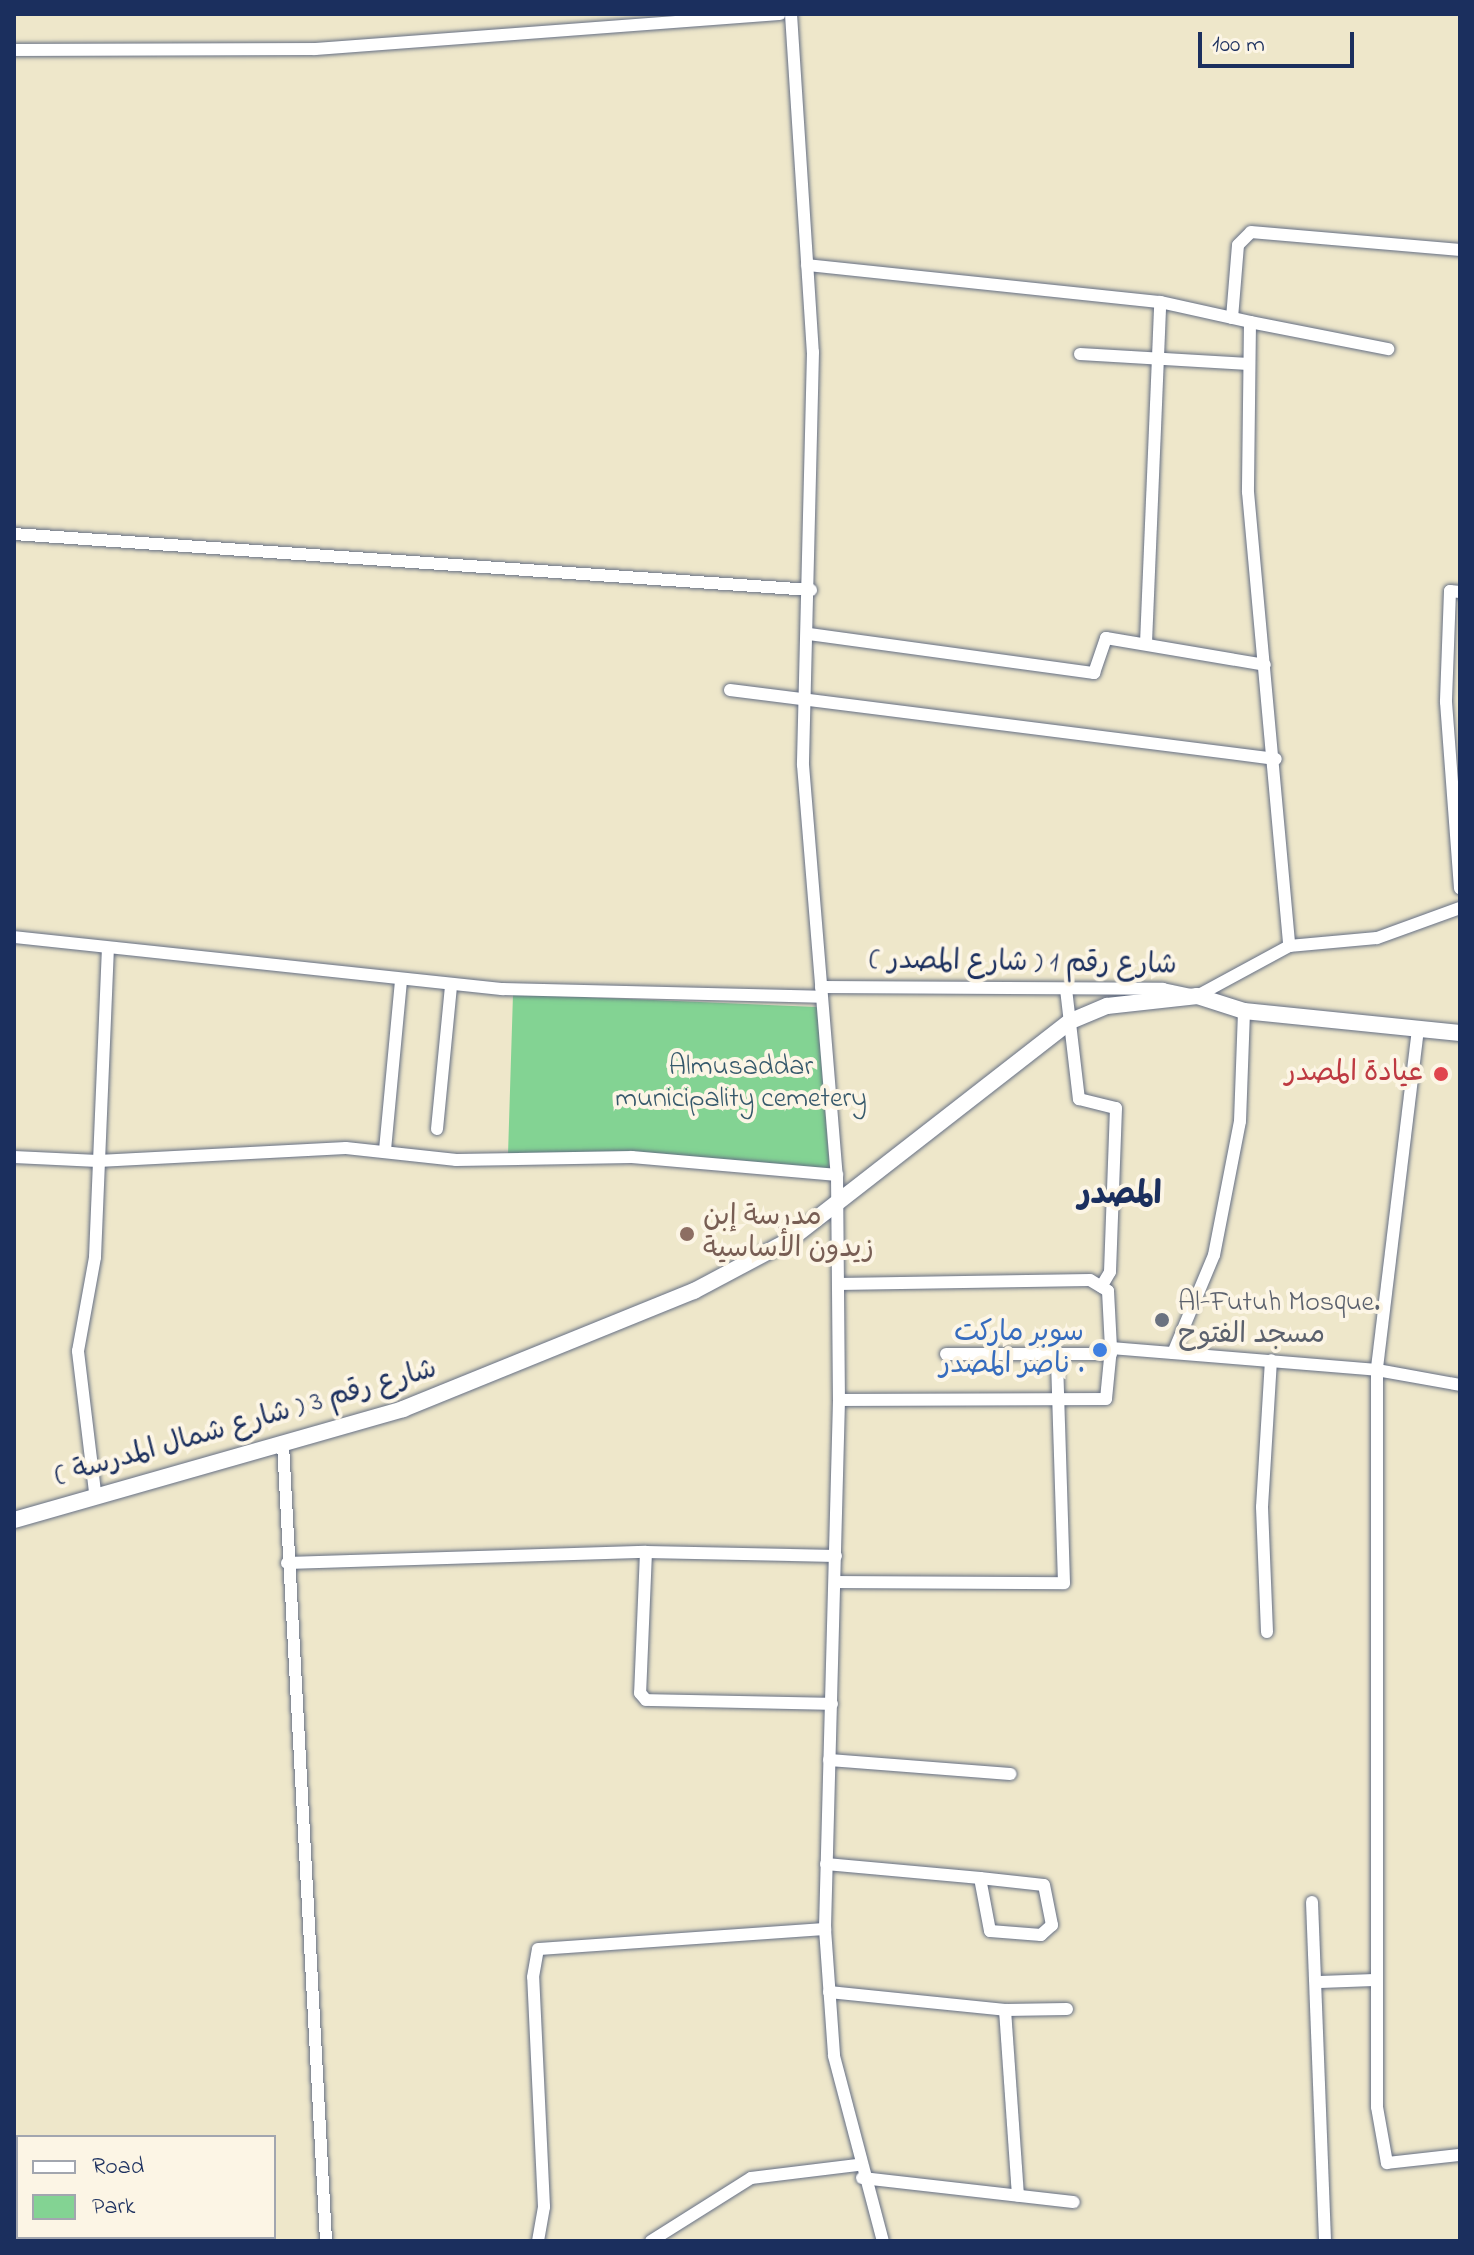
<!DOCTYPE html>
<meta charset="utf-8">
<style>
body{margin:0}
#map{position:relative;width:1474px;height:2255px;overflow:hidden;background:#eee7ca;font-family:"Indie Flower","Playpen Sans Arabic",sans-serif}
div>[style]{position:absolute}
.green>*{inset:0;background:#83d393}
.roads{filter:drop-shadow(0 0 2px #656f84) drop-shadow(0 0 2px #656f84)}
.street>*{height:12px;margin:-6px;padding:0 6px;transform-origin:6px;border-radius:6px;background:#fff}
.secondary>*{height:16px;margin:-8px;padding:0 8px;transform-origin:8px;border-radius:8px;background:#fff}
.dots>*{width:22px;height:22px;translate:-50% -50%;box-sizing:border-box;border:4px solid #fcf5e5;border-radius:50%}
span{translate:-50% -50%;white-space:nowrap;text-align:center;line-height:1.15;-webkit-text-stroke:8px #fcf5e5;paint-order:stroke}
.street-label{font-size:28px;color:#1b2f5e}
.park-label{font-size:28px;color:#35586b}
.health-label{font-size:28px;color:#be3a42}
.right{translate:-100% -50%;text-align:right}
.education-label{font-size:28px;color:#785e54}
.left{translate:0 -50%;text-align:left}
.worship-label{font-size:28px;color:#5b616d}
.shop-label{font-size:28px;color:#366cbe}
.quarter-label{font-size:32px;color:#1b2f5e;font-weight:700}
.frame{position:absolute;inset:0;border:16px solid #1b2f5e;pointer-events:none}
.legend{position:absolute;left:16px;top:2135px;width:260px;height:104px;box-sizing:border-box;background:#fcf5e5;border:2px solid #a2a6af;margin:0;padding:10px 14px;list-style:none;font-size:24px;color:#1b2f5e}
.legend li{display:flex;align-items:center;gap:16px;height:40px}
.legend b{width:40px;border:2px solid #a2a6af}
.scale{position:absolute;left:1198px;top:32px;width:156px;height:36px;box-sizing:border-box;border:4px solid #1b2f5e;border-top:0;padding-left:10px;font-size:24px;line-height:28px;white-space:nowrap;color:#1b2f5e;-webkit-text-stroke:6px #fcf5e5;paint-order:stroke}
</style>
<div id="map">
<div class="green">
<div style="clip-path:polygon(513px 994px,817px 1007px,830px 1172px,508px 1155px)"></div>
</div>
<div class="roads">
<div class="street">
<div style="left:791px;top:14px;width:339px;rotate:86.3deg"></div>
<div style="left:813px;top:352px;width:413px;rotate:91.4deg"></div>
<div style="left:803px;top:765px;width:411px;rotate:85.3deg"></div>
<div style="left:837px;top:1175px;width:225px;rotate:89.5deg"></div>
<div style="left:839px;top:1400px;width:529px;rotate:91.52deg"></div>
<div style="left:825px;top:1929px;width:127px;rotate:85.9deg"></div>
<div style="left:834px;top:2056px;width:191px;rotate:75.2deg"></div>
<div style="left:14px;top:50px;width:301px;rotate:-0.2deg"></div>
<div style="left:315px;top:49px;width:466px;rotate:-4.3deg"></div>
<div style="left:807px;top:265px;width:355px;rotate:6deg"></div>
<div style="left:1160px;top:302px;width:92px;rotate:12.5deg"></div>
<div style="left:1250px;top:322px;width:170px;rotate:90.7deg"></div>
<div style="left:1248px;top:492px;width:456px;rotate:84.8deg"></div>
<div style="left:1232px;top:318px;width:73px;rotate:-85.3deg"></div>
<div style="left:1238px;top:245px;width:18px;rotate:-45deg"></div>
<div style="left:1251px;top:232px;width:210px;rotate:4.9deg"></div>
<div style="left:1250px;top:322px;width:141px;rotate:11.1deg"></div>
<div style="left:1080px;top:354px;width:169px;rotate:3.4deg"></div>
<div style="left:14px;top:534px;width:799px;rotate:4.02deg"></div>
<div style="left:1460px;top:592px;width:10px;rotate:-174deg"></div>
<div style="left:1450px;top:591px;width:111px;rotate:92.1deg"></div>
<div style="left:1446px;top:702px;width:187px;rotate:85.7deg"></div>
<div style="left:809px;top:634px;width:288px;rotate:7.8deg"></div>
<div style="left:1094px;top:673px;width:37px;rotate:-71deg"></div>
<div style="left:1106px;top:638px;width:161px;rotate:9.6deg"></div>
<div style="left:1146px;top:643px;width:341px;rotate:-87.6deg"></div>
<div style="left:730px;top:690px;width:550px;rotate:7.2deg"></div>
<div style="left:14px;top:937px;width:491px;rotate:6.1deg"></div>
<div style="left:502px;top:989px;width:319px;rotate:1.4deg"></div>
<div style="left:821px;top:987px;width:342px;rotate:0.3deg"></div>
<div style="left:1163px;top:989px;width:35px;rotate:12deg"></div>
<div style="left:1197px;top:996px;width:105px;rotate:-28.5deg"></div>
<div style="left:1289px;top:946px;width:88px;rotate:-5.2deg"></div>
<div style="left:1377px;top:938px;width:88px;rotate:-19.9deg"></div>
<div style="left:1066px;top:989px;width:111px;rotate:83.3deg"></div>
<div style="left:1079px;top:1099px;width:38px;rotate:14deg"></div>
<div style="left:1116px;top:1108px;width:164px;rotate:92.1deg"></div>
<div style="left:1110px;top:1272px;width:17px;rotate:121deg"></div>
<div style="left:1418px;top:1029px;width:343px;rotate:96.9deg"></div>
<div style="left:1377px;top:1370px;width:737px;rotate:90deg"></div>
<div style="left:1377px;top:2107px;width:57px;rotate:79.9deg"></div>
<div style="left:1387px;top:2163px;width:73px;rotate:-6.3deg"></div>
<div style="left:437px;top:1129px;width:145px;rotate:-84.4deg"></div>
<div style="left:385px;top:1150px;width:170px;rotate:-84.6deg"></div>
<div style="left:14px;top:1157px;width:84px;rotate:2.7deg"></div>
<div style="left:98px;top:1161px;width:248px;rotate:-3deg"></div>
<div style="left:346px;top:1148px;width:111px;rotate:6.2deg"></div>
<div style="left:456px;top:1160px;width:176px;rotate:-1deg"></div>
<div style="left:632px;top:1157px;width:206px;rotate:5deg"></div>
<div style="left:838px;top:1284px;width:252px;rotate:-0.9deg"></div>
<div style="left:1090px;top:1280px;width:21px;rotate:31deg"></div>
<div style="left:1108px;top:1291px;width:57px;rotate:87deg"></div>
<div style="left:1111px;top:1348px;width:51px;rotate:95.6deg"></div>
<div style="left:1106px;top:1399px;width:267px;rotate:179.8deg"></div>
<div style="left:1111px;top:1348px;width:267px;rotate:4.7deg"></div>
<div style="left:1377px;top:1370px;width:84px;rotate:10.2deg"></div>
<div style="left:1173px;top:1353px;width:106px;rotate:-67.3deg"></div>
<div style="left:1214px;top:1255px;width:136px;rotate:-79deg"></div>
<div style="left:1240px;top:1121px;width:110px;rotate:-87.9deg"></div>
<div style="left:946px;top:1354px;width:165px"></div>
<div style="left:283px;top:1444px;width:798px;rotate:86.91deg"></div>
<div style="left:95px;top:1492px;width:142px;rotate:-96.9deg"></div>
<div style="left:78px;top:1351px;width:96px;rotate:-79.7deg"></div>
<div style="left:95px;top:1257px;width:308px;rotate:-87.6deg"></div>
<div style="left:646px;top:1552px;width:141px;rotate:92.4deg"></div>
<div style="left:640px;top:1693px;width:9px;rotate:49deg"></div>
<div style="left:646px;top:1700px;width:186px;rotate:1.2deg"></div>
<div style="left:287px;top:1563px;width:359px;rotate:-1.8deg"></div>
<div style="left:646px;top:1552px;width:190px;rotate:1.2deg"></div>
<div style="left:835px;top:1582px;width:229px;rotate:0.3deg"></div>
<div style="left:1064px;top:1583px;width:229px;rotate:-91.8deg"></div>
<div style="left:1267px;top:1632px;width:125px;rotate:-92.3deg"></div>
<div style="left:1262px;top:1507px;width:147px;rotate:-86.5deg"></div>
<div style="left:829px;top:1760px;width:182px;rotate:4.4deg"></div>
<div style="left:826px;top:1864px;width:155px;rotate:5.2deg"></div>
<div style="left:980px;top:1878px;width:64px;rotate:6.2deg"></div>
<div style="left:1044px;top:1885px;width:41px;rotate:78.7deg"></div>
<div style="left:1052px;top:1925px;width:15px;rotate:138deg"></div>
<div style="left:1041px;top:1935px;width:51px;rotate:-175.5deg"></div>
<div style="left:990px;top:1931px;width:54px;rotate:-100.7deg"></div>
<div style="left:1312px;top:1902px;width:339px;rotate:87.8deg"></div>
<div style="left:1319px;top:1982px;width:56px;rotate:-2deg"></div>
<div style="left:829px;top:1992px;width:177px;rotate:5.8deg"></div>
<div style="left:1005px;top:2010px;width:62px;rotate:-0.9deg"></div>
<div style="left:1005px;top:2010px;width:186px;rotate:86deg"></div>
<div style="left:862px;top:2178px;width:213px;rotate:6.5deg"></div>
<div style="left:538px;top:2241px;width:35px;rotate:-80deg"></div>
<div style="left:544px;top:2207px;width:230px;rotate:-92.7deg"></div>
<div style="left:533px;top:1977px;width:28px;rotate:-80deg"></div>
<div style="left:538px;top:1949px;width:288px;rotate:-4deg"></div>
<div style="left:651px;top:2241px;width:118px;rotate:-32.2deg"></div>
<div style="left:751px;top:2178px;width:107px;rotate:-7deg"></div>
</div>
<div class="secondary">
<div style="left:14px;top:1520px;width:405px;rotate:-15.9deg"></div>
<div style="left:403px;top:1409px;width:314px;rotate:-22.1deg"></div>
<div style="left:694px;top:1291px;width:106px;rotate:-28deg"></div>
<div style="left:788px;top:1241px;width:358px;rotate:-37.9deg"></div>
<div style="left:1071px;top:1021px;width:39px;rotate:-23deg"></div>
<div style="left:1107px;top:1006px;width:91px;rotate:-6.3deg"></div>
<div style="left:1197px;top:996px;width:49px;rotate:17.7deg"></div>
<div style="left:1244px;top:1011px;width:217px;rotate:5.8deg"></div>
</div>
</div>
<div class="dots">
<div style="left:1441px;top:1074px;background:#e0444e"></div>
<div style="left:687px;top:1234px;background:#8d6e63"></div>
<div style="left:1162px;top:1320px;background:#6b7280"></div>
<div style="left:1100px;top:1350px;background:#3f7fe0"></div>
</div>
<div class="street-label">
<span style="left:1023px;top:964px;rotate:1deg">شارع رقم 1 ( شارع المصدر )</span>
<span style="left:246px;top:1424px;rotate:-16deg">شارع رقم 3 ( شارع شمال المدرسة )</span>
</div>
<div class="park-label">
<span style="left:741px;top:1084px">Almusaddar<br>municipality cemetery</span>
</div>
<div class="health-label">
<span class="right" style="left:1423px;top:1074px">عيادة المصدر</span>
</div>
<div class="education-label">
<span class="left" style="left:703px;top:1234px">مدرسة إبن<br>زيدون الأساسية</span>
</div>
<div class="worship-label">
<span class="left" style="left:1178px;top:1320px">Al-Futuh Mosque.<br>مسجد الفتوح</span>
</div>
<div class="shop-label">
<span class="right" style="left:1084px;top:1350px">سوبر ماركت<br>ناصر المصدر .</span>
</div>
<div class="quarter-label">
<span style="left:1120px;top:1196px">المصدر</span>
</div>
<div class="frame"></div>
<ul class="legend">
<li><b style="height:10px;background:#fff"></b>Road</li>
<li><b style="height:22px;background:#83d393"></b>Park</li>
</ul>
<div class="scale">100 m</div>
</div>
